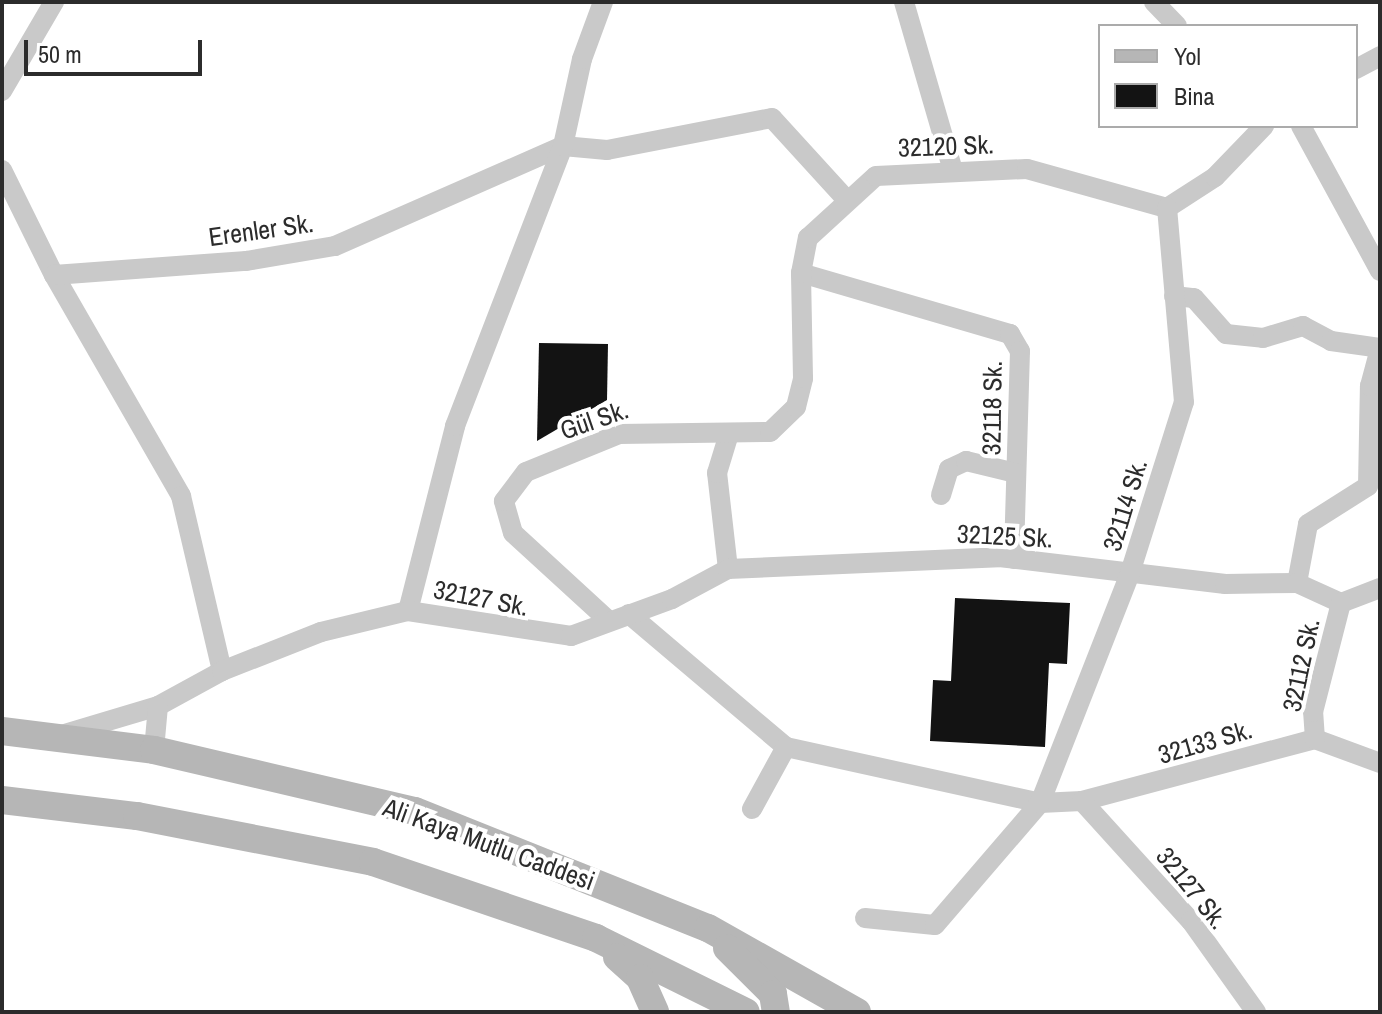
<!DOCTYPE html>
<meta charset="utf-8">
<style>
body{margin:0}
#map{position:relative;width:1382px;height:1014px;overflow:hidden;background:#fff;font-family:"Archivo Narrow",sans-serif}
div>[style]{position:absolute}
.building>*{inset:0;background:#131313}
.street>*{height:20px;margin:-10px;padding:0 10px;transform-origin:10px;border-radius:10px;background:#c9c9c9}
.secondary>*{height:28px;margin:-14px;padding:0 14px;transform-origin:14px;border-radius:14px;background:#b6b6b6}
span{translate:-50% -50%;white-space:nowrap;text-align:center;line-height:1.15;-webkit-text-stroke:8px #fff;paint-order:stroke}
.street-label{font-size:26px;color:#2c2c2c}
.frame{position:absolute;inset:0;border:4px solid #2c2c2c;pointer-events:none}
.legend{position:absolute;left:1098px;top:24px;width:260px;height:104px;box-sizing:border-box;background:#fff;border:2px solid #ababab;margin:0;padding:10px 14px;list-style:none;font-size:24px;color:#2c2c2c}
.legend li{display:flex;align-items:center;gap:16px;height:40px}
.legend b{width:40px;border:2px solid #ababab}
.scale{position:absolute;left:24px;top:40px;width:178px;height:36px;box-sizing:border-box;border:4px solid #2c2c2c;border-top:0;padding-left:10px;font-size:24px;line-height:28px;white-space:nowrap;color:#2c2c2c;-webkit-text-stroke:6px #fff;paint-order:stroke}
</style>
<div id="map">
<div class="building">
<div style="clip-path:polygon(539px 343px,608px 344px,607px 400px,537px 441px)"></div>
<div style="clip-path:polygon(955px 598px,1070px 603px,1067px 664px,1049px 663px,1045px 747px,930px 741px,933px 680px,951px 681px)"></div>
</div>
<div class="street">
<div style="left:904px;top:2px;width:176px;rotate:73.8deg"></div>
<div style="left:1154px;top:2px;width:33px;rotate:46deg"></div>
<div style="left:1356px;top:69px;width:27px;rotate:-28deg"></div>
<div style="left:2px;top:91px;width:103px;rotate:-59.7deg"></div>
<div style="left:1301px;top:126px;width:165px;rotate:61.4deg"></div>
<div style="left:2px;top:170px;width:117px;rotate:63.7deg"></div>
<div style="left:54px;top:275px;width:255px;rotate:60.1deg"></div>
<div style="left:181px;top:496px;width:180px;rotate:76.8deg"></div>
<div style="left:801px;top:273px;width:218px;rotate:16.3deg"></div>
<div style="left:1010px;top:334px;width:20px;rotate:60deg"></div>
<div style="left:1020px;top:351px;width:208px;rotate:91.7deg"></div>
<div style="left:54px;top:275px;width:193px;rotate:-4.2deg"></div>
<div style="left:246px;top:261px;width:90px;rotate:-9.6deg"></div>
<div style="left:335px;top:246px;width:249px;rotate:-23.7deg"></div>
<div style="left:563px;top:146px;width:44px;rotate:5.2deg"></div>
<div style="left:607px;top:150px;width:168px;rotate:-11deg"></div>
<div style="left:772px;top:118px;width:111px;rotate:47.6deg"></div>
<div style="left:1174px;top:296px;width:20px;rotate:6deg"></div>
<div style="left:1194px;top:298px;width:48px;rotate:48.4deg"></div>
<div style="left:1226px;top:334px;width:37px;rotate:6deg"></div>
<div style="left:1263px;top:338px;width:42px;rotate:-16.7deg"></div>
<div style="left:1303px;top:326px;width:32px;rotate:28deg"></div>
<div style="left:1331px;top:341px;width:49px;rotate:8.1deg"></div>
<div style="left:941px;top:495px;width:27px;rotate:-73deg"></div>
<div style="left:949px;top:469px;width:19px;rotate:-25deg"></div>
<div style="left:966px;top:461px;width:51px;rotate:13.5deg"></div>
<div style="left:728px;top:569px;width:97px;rotate:-96.5deg"></div>
<div style="left:717px;top:473px;width:38px;rotate:-73deg"></div>
<div style="left:1297px;top:583px;width:60px;rotate:-79.4deg"></div>
<div style="left:1308px;top:524px;width:71px;rotate:-32.3deg"></div>
<div style="left:1368px;top:486px;width:100px;rotate:-88.9deg"></div>
<div style="left:1370px;top:386px;width:38px;rotate:-75deg"></div>
<div style="left:408px;top:611px;width:191px;rotate:-75.7deg"></div>
<div style="left:455px;top:426px;width:300px;rotate:-68.9deg"></div>
<div style="left:563px;top:146px;width:89px;rotate:-77.7deg"></div>
<div style="left:582px;top:59px;width:61px;rotate:-69.8deg"></div>
<div style="left:629px;top:614px;width:206px;rotate:40.3deg"></div>
<div style="left:786px;top:747px;width:260px;rotate:12.4deg"></div>
<div style="left:1040px;top:803px;width:42px;rotate:-2.7deg"></div>
<div style="left:1082px;top:801px;width:241px;rotate:-14.9deg"></div>
<div style="left:1315px;top:739px;width:69px;rotate:20.3deg"></div>
<div style="left:609px;top:621px;width:130px;rotate:-137.5deg"></div>
<div style="left:513px;top:533px;width:33px;rotate:-106deg"></div>
<div style="left:504px;top:501px;width:36px;rotate:-53deg"></div>
<div style="left:526px;top:472px;width:100px;rotate:-22.2deg"></div>
<div style="left:619px;top:434px;width:151px;rotate:-0.8deg"></div>
<div style="left:770px;top:432px;width:36px;rotate:-44deg"></div>
<div style="left:796px;top:407px;width:30px;rotate:-76deg"></div>
<div style="left:803px;top:378px;width:105px;rotate:-91.1deg"></div>
<div style="left:801px;top:273px;width:36px;rotate:-79deg"></div>
<div style="left:808px;top:238px;width:92px;rotate:-42.4deg"></div>
<div style="left:876px;top:176px;width:151px;rotate:-2.7deg"></div>
<div style="left:1027px;top:169px;width:145px;rotate:15.6deg"></div>
<div style="left:1167px;top:208px;width:57px;rotate:-32.9deg"></div>
<div style="left:1215px;top:177px;width:71px;rotate:-46.1deg"></div>
<div style="left:61px;top:735px;width:101px;rotate:-16.6deg"></div>
<div style="left:158px;top:706px;width:73px;rotate:-28.7deg"></div>
<div style="left:222px;top:671px;width:106px;rotate:-21.5deg"></div>
<div style="left:321px;top:632px;width:89px;rotate:-13.6deg"></div>
<div style="left:408px;top:611px;width:165px;rotate:8.7deg"></div>
<div style="left:571px;top:636px;width:108px;rotate:-20.1deg"></div>
<div style="left:672px;top:599px;width:64px;rotate:-28.2deg"></div>
<div style="left:728px;top:569px;width:271px;rotate:-2.5deg"></div>
<div style="left:999px;top:557px;width:228px;rotate:6.8deg"></div>
<div style="left:1225px;top:584px;width:72px;rotate:-0.8deg"></div>
<div style="left:1297px;top:583px;width:48px;rotate:24.4deg"></div>
<div style="left:1341px;top:603px;width:42px;rotate:-21deg"></div>
<div style="left:1315px;top:739px;width:27px;rotate:-94deg"></div>
<div style="left:1313px;top:712px;width:113px;rotate:-75.6deg"></div>
<div style="left:154px;top:750px;width:44px;rotate:-84.8deg"></div>
<div style="left:1082px;top:801px;width:162px;rotate:47.8deg"></div>
<div style="left:1191px;top:921px;width:112px;rotate:54.5deg"></div>
<div style="left:752px;top:809px;width:71px;rotate:-61.3deg"></div>
<div style="left:865px;top:918px;width:70px;rotate:5.7deg"></div>
<div style="left:935px;top:925px;width:161px;rotate:-49.3deg"></div>
<div style="left:1040px;top:803px;width:247px;rotate:-68.6deg"></div>
<div style="left:1130px;top:573px;width:179px;rotate:-72.5deg"></div>
<div style="left:1184px;top:402px;width:195px;rotate:-95deg"></div>
</div>
<div class="secondary">
<div style="left:2px;top:731px;width:153px;rotate:7.1deg"></div>
<div style="left:154px;top:750px;width:268px;rotate:13.2deg"></div>
<div style="left:415px;top:811px;width:315px;rotate:21.8deg"></div>
<div style="left:708px;top:928px;width:171px;rotate:29.4deg"></div>
<div style="left:2px;top:800px;width:136px;rotate:6.8deg"></div>
<div style="left:137px;top:816px;width:240px;rotate:11deg"></div>
<div style="left:373px;top:862px;width:236px;rotate:18.8deg"></div>
<div style="left:596px;top:938px;width:167px;rotate:26.3deg"></div>
<div style="left:727px;top:948px;width:65px;rotate:45deg"></div>
<div style="left:773px;top:994px;width:18px;rotate:81deg"></div>
<div style="left:617px;top:957px;width:31px;rotate:42deg"></div>
<div style="left:640px;top:978px;width:37px;rotate:66deg"></div>
</div>
<div class="street-label">
<span style="left:946px;top:146px;rotate:-2deg">32120 Sk.</span>
<span style="left:261px;top:230px;rotate:-8deg">Erenler Sk.</span>
<span style="left:992px;top:408px;rotate:-89deg">32118 Sk.</span>
<span style="left:594px;top:420px;rotate:-19deg">Gül Sk.</span>
<span style="left:1125px;top:505px;rotate:-73deg">32114 Sk.</span>
<span style="left:1005px;top:536px;rotate:3deg">32125 Sk.</span>
<span style="left:481px;top:598px;rotate:11deg">32127 Sk.</span>
<span style="left:1301px;top:665px;rotate:-78deg">32112 Sk.</span>
<span style="left:1205px;top:742px;rotate:-16deg">32133 Sk.</span>
<span style="left:489px;top:844px;rotate:20deg">Ali Kaya Mutlu Caddesi</span>
<span style="left:1192px;top:888px;rotate:51deg">32127 Sk.</span>
</div>
<div class="frame"></div>
<ul class="legend">
<li><b style="height:10px;background:#b6b6b6"></b>Yol</li>
<li><b style="height:22px;background:#131313"></b>Bina</li>
</ul>
<div class="scale">50 m</div>
</div>
